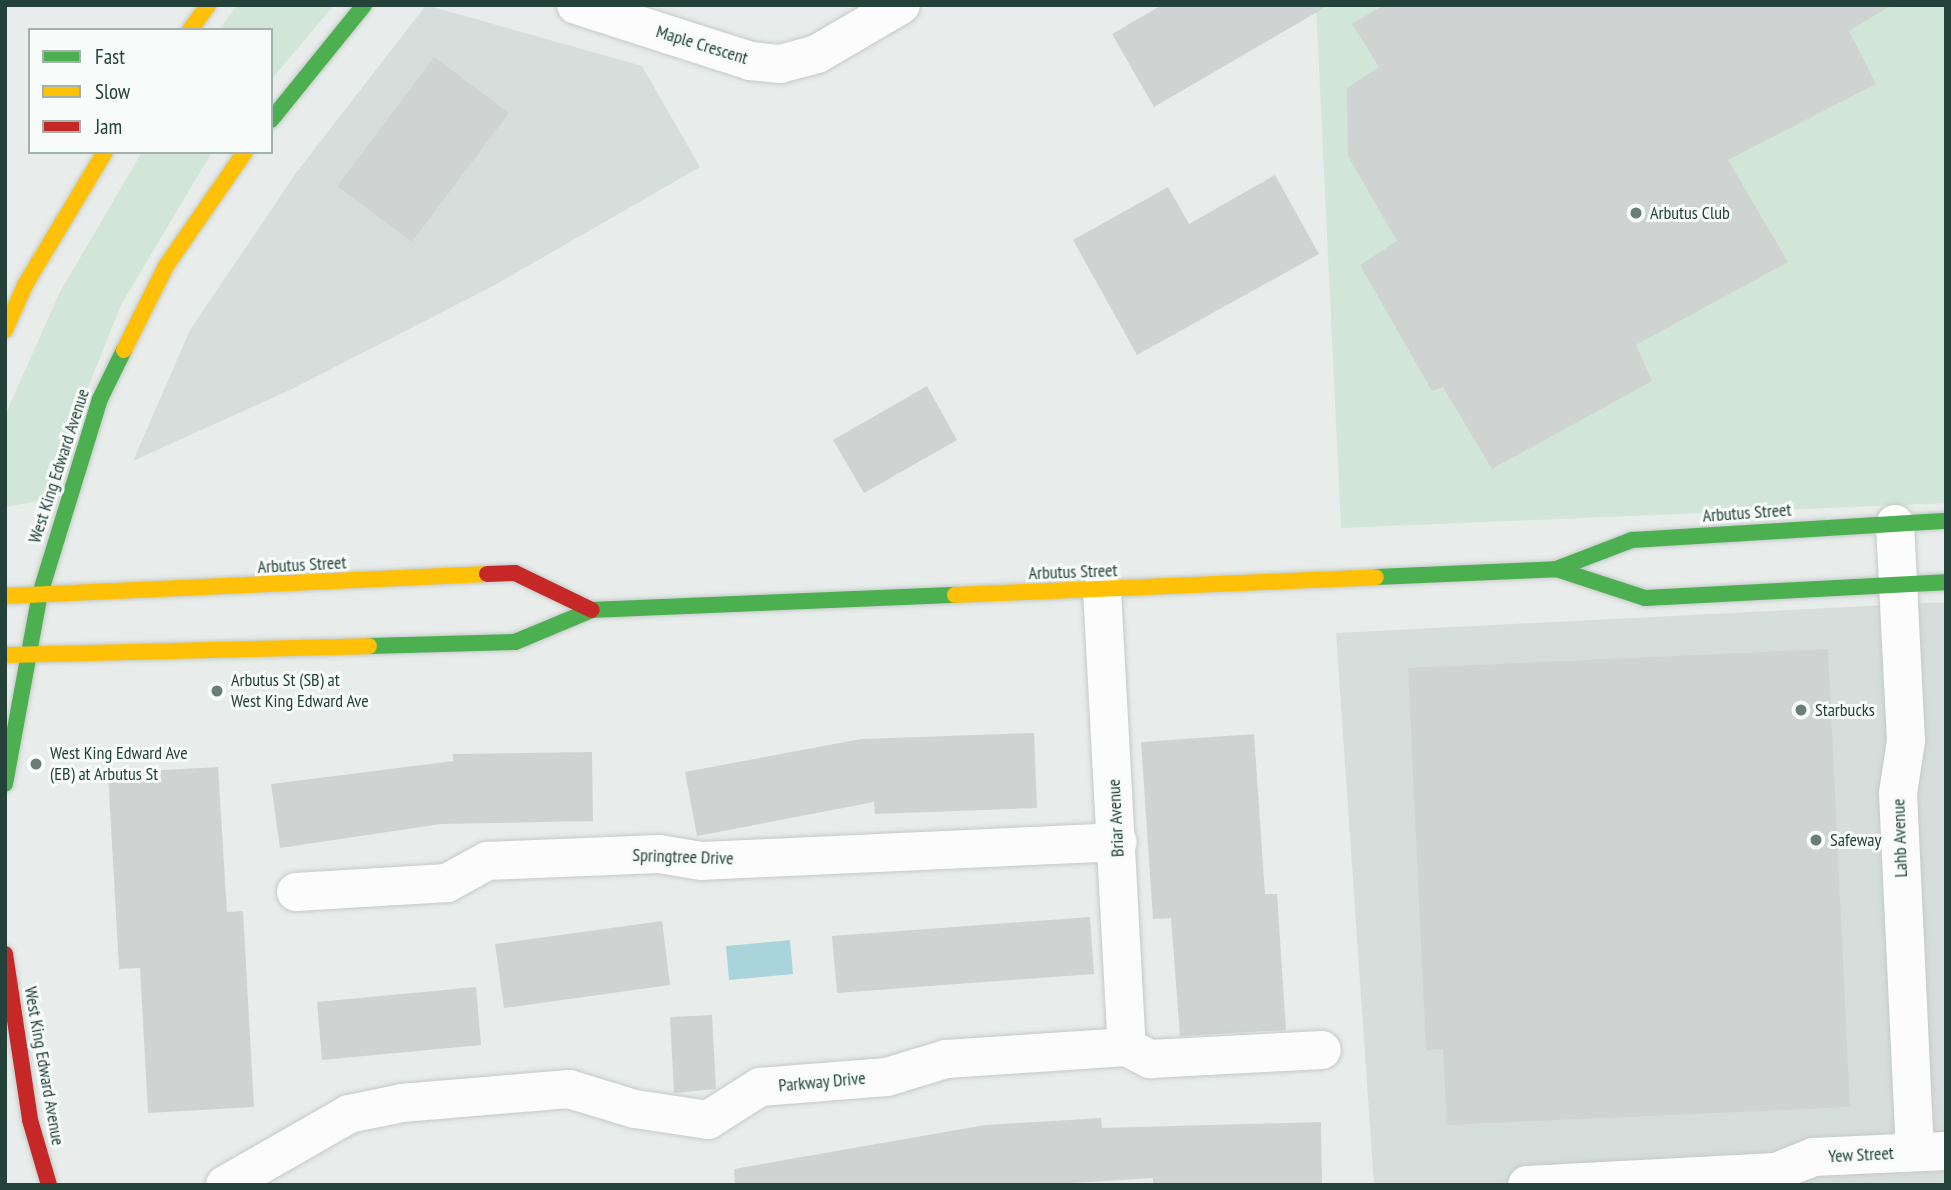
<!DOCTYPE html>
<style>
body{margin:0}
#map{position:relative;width:1951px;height:1190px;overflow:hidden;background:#e8edeb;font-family:"PT Sans Narrow",sans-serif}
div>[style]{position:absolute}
.built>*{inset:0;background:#d6dedb}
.green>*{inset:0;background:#d1e6d8}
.water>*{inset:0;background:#a9d4db}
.building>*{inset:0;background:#cfd4d2}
.roads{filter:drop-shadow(0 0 2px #c5cac8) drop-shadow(0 0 2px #c5cac8)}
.street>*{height:38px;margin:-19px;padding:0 19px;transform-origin:19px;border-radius:19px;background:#fcfcfc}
.fast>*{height:16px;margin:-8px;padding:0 8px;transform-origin:8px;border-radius:8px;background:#4caf50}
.slow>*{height:16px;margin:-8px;padding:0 8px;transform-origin:8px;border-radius:8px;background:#ffc107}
.jam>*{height:16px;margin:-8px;padding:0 8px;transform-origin:8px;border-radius:8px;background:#c62828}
.dots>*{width:19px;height:19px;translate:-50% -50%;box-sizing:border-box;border:4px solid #f7fbf9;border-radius:50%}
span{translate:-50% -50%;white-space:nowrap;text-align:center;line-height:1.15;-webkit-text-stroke:6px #f7fbf9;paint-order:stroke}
.street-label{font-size:18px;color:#24423a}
.poi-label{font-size:18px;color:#24423a}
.left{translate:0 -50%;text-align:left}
.frame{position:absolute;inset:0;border:7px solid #24423a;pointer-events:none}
.legend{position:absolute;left:28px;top:28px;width:245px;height:126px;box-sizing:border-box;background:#f7fbf9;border:2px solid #a3b1ad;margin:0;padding:9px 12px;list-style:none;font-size:21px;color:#24423a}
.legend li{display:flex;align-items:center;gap:14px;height:35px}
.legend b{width:35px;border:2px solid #a3b1ad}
</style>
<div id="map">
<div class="built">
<div style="clip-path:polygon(426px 5px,642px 66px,700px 167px,495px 285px,294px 388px,133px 461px,190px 330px,296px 173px)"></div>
<div style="clip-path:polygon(1946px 602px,1946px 1185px,1374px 1185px,1336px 633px)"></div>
</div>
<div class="green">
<div style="clip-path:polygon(237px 5px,334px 5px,271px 80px,271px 30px,219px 30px)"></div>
<div style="clip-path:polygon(1316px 5px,1946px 5px,1946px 503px,1341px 528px)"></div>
<div style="clip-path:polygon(142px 152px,212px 152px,121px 305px,43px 500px,5px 507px,5px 415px,60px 292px)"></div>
</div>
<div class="water">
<div style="clip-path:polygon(790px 940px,793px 974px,729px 980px,726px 946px)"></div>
</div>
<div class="building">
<div style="clip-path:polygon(1162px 5px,1329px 5px,1154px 107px,1112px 34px)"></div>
<div style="clip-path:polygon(1384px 5px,1892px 5px,1849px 31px,1876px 84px,1728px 160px,1788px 262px,1636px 345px,1652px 381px,1492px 469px,1443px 387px,1432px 391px,1360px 265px,1397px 241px,1348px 156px,1347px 88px,1379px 67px,1352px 24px)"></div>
<div style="clip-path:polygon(434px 57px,509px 113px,412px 242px,337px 186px)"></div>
<div style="clip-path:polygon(1275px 175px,1319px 254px,1137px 355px,1073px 240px,1168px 187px,1189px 224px)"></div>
<div style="clip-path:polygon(927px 386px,957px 440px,864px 493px,833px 440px)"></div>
<div style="clip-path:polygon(1828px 649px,1850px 1107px,1447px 1125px,1443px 1049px,1426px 1050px,1408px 668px)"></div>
<div style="clip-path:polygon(1034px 733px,1037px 808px,875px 814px,874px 802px,697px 836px,685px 772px,861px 739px)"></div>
<div style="clip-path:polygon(1254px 734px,1265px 894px,1277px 894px,1286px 1030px,1180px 1036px,1171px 918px,1153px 919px,1141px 742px)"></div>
<div style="clip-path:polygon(592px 752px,593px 821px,441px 824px,280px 848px,271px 784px,453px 761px,453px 754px)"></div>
<div style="clip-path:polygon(218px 767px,227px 912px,243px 911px,254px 1107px,148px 1113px,140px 968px,119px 969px,108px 773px)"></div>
<div style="clip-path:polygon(1090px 917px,1094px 974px,837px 993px,832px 936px)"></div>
<div style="clip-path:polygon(662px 921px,670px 985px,504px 1008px,495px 944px)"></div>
<div style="clip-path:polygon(476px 987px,481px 1045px,322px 1060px,317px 1002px)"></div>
<div style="clip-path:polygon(712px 1015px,716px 1089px,674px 1093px,670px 1017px)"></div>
<div style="clip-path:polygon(1101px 1118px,1102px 1128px,1321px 1122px,1322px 1185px,1153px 1185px,1153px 1178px,1041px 1185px,735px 1185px,734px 1169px,985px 1125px)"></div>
</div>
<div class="roads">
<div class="street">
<div style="left:576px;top:5px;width:183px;rotate:17.8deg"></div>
<div style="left:750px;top:61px;width:30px;rotate:6deg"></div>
<div style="left:780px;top:64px;width:38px;rotate:-15deg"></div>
<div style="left:817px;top:54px;width:97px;rotate:-30.3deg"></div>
<div style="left:1895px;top:524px;width:217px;rotate:87.1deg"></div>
<div style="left:1906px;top:741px;width:53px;rotate:98.7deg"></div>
<div style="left:1898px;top:793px;width:359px;rotate:87.3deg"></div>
<div style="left:1102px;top:590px;width:458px;rotate:86.9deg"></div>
<div style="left:296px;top:892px;width:151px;rotate:-3.4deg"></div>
<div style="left:447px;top:883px;width:46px;rotate:-28.8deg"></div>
<div style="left:487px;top:861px;width:172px;rotate:-2.3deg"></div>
<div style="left:659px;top:854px;width:43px;rotate:9.5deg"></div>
<div style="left:701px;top:861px;width:417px;rotate:-2.6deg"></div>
<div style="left:225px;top:1185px;width:143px;rotate:-29.8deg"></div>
<div style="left:349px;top:1114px;width:54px;rotate:-11.7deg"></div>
<div style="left:402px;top:1103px;width:168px;rotate:-4.8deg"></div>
<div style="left:569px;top:1089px;width:69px;rotate:16.9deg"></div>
<div style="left:635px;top:1109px;width:74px;rotate:8.6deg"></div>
<div style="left:708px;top:1120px;width:62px;rotate:-32.4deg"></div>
<div style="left:760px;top:1087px;width:127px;rotate:-4.5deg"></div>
<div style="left:887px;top:1077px;width:62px;rotate:-17deg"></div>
<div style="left:946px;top:1059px;width:181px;rotate:-3.8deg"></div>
<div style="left:1127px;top:1047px;width:26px;rotate:28deg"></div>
<div style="left:1150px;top:1059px;width:172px;rotate:-3deg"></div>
<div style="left:1527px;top:1185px;width:249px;rotate:-3deg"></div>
<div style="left:1776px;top:1172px;width:40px;rotate:-22deg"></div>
<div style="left:1813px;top:1157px;width:133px;rotate:-2.6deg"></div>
</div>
<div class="fast">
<div style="left:271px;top:120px;width:148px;rotate:-51deg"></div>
<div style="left:1556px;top:569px;width:94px;rotate:18deg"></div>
<div style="left:1645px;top:598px;width:301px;rotate:-3deg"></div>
<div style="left:1376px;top:577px;width:180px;rotate:-2.5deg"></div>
<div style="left:1556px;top:569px;width:81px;rotate:-20.9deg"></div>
<div style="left:1632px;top:540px;width:315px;rotate:-3.5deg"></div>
<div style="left:369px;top:646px;width:146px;rotate:-1.6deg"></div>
<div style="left:515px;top:642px;width:83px;rotate:-22.6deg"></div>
<div style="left:592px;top:610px;width:363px;rotate:-2.4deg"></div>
<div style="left:5px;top:784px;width:193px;rotate:-79.6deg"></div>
<div style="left:40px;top:594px;width:204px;rotate:-72.9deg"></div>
<div style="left:100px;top:399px;width:55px;rotate:-63.9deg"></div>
</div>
<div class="slow">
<div style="left:190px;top:30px;width:31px;rotate:-54deg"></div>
<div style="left:5px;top:330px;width:49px;rotate:-66deg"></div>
<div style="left:25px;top:285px;width:155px;rotate:-59deg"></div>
<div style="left:124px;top:350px;width:94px;rotate:-63.4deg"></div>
<div style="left:166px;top:266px;width:139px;rotate:-55.3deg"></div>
<div style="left:955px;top:595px;width:421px;rotate:-2.4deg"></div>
<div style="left:5px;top:596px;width:483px;rotate:-2.6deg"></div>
<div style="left:5px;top:655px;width:364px;rotate:-1.4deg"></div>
</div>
<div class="jam">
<div style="left:487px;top:574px;width:28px;rotate:-2deg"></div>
<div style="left:515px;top:573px;width:85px;rotate:25.7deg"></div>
<div style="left:5px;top:954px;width:168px;rotate:81.4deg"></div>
<div style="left:30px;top:1120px;width:68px;rotate:73.7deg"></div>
</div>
</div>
<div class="dots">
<div style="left:1636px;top:213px;background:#697e78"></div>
<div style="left:217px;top:691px;background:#697e78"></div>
<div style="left:1801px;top:710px;background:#697e78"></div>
<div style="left:36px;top:764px;background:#697e78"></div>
<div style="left:1816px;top:840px;background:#697e78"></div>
</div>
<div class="street-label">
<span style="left:702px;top:45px;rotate:17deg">Maple Crescent</span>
<span style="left:59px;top:466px;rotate:-72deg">West King Edward Avenue</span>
<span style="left:1747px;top:513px;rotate:-4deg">Arbutus Street</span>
<span style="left:302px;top:565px;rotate:-3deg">Arbutus Street</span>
<span style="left:1073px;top:572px;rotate:-2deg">Arbutus Street</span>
<span style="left:1116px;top:818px;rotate:-93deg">Briar Avenue</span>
<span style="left:1900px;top:838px;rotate:-92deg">Lahb Avenue</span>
<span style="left:683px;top:857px;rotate:2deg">Springtree Drive</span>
<span style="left:44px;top:1066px;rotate:80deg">West King Edward Avenue</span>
<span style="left:822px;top:1082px;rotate:-5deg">Parkway Drive</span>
<span style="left:1861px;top:1155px;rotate:-3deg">Yew Street</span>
</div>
<div class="poi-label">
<span class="left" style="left:1650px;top:213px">Arbutus Club</span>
<span class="left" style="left:231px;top:691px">Arbutus St (SB) at<br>West King Edward Ave</span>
<span class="left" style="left:1815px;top:710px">Starbucks</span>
<span class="left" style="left:50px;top:764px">West King Edward Ave<br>(EB) at Arbutus St</span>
<span class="left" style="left:1830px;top:840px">Safeway</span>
</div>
<div class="frame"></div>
<ul class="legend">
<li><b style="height:9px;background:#4caf50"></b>Fast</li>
<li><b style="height:9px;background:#ffc107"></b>Slow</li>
<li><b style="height:9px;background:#c62828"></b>Jam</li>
</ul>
</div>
